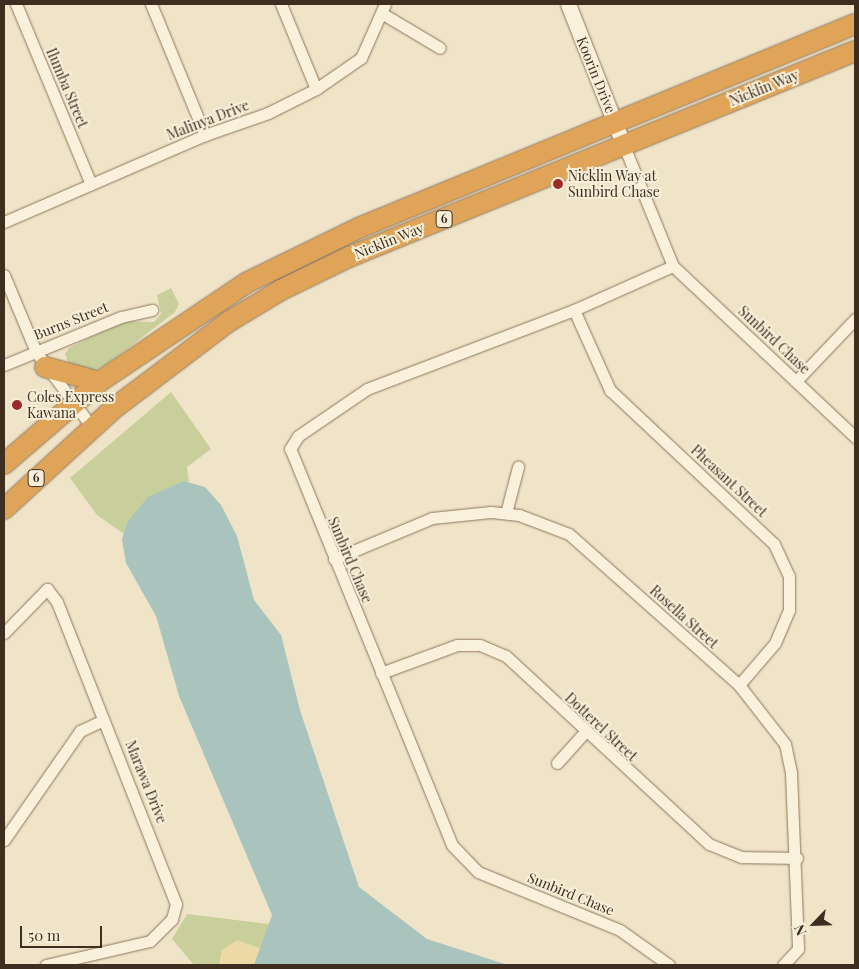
<!DOCTYPE html>
<style>
body{margin:0}
#map{position:relative;width:859px;height:969px;overflow:hidden;background:#f0e4c8;font-family:"Playfair Display",serif}
div>[style]{position:absolute}
.green>*{inset:0;background:#c9cf9b}
.sand>*{inset:0;background:#ecd9a5}
.water>*{inset:0;background:#a9c4bc}
.roads{filter:drop-shadow(0 0 1px #8d765c) drop-shadow(0 0 1px #8d765c)}
.street>*{height:11px;margin:-5.5px;padding:0 5.5px;transform-origin:5.5px;border-radius:5.5px;background:#faf1dc}
.secondary>*{height:15px;margin:-7.5px;padding:0 7.5px;transform-origin:7.5px;border-radius:7.5px;background:#faf1dc}
.highway>*{height:20px;margin:-10px;padding:0 10px;transform-origin:10px;border-radius:10px;background:#e0a458}
.dots>*{width:14px;height:14px;translate:-50% -50%;box-sizing:border-box;border:2px solid #f7eed8;border-radius:50%}
span{translate:-50% -50%;white-space:nowrap;text-align:center;line-height:1.15;-webkit-text-stroke:4px #f7eed8;paint-order:stroke}
.shield-label span{padding:1px 4px;background:#f7eed8;border:1px solid;border-radius:4px;-webkit-text-stroke-width:0}
.shield-label{font-size:12px;color:#3d2e20;font-weight:700}
.street-label{font-size:14px;color:#3d2e20}
.poi-label{font-size:14px;color:#3d2e20}
.left{translate:0 -50%;text-align:left}
.frame{position:absolute;inset:0;border:5px solid #3d2e20;pointer-events:none}
.north{position:absolute;left:789px;top:899px;width:50px;height:50px;-webkit-text-stroke:4px #f7eed8;paint-order:stroke;rotate:246deg;font-size:14px;font-weight:700;line-height:20px;text-align:center;color:#3d2e20}
.north::after{content:'';display:block;margin:auto;width:18px;height:22px;background:#3d2e20;clip-path:polygon(50% 0,100% 100%,50% 72%,0 100%)}
.scale{position:absolute;left:20px;top:926px;width:82px;height:22px;box-sizing:border-box;border:2px solid #3d2e20;border-top:0;padding-left:6px;font-size:15px;line-height:18px;white-space:nowrap;color:#3d2e20;-webkit-text-stroke:4px #f7eed8;paint-order:stroke}
</style>
<div id="map">
<div class="green">
<div style="clip-path:polygon(171px 288px,179px 304px,175px 312px,106px 365px,91px 372px,70px 368px,65px 354px,69px 348px,123px 321px,154px 322px,161px 314px,157px 295px)"></div>
<div style="clip-path:polygon(171px 392px,211px 449px,187px 467px,189px 482px,184px 481px,127px 522px,124px 534px,97px 515px,70px 478px)"></div>
<div style="clip-path:polygon(187px 914px,269px 924px,260px 958px,254px 965px,194px 965px,172px 939px)"></div>
</div>
<div class="sand">
<div style="clip-path:polygon(237px 940px,262px 949px,260px 958px,254px 965px,219px 965px,222px 950px)"></div>
</div>
<div class="water">
<div style="clip-path:polygon(184px 481px,205px 487px,221px 505px,237px 536px,254px 600px,281px 635px,300px 710px,359px 887px,427px 939px,508px 965px,254px 965px,272px 915px,179px 696px,156px 616px,126px 563px,122px 540px,127px 522px,148px 497px)"></div>
</div>
<div class="roads">
<div class="street">
<div style="left:16px;top:4px;width:195px;rotate:67.4deg"></div>
<div style="left:151px;top:4px;width:142px;rotate:67.6deg"></div>
<div style="left:281px;top:4px;width:92px;rotate:67.6deg"></div>
<div style="left:383px;top:14px;width:66px;rotate:30.8deg"></div>
<div style="left:624px;top:146px;width:130px;rotate:67.8deg"></div>
<div style="left:673px;top:266px;width:250px;rotate:43.2deg"></div>
<div style="left:4px;top:222px;width:219px;rotate:-23.4deg"></div>
<div style="left:205px;top:135px;width:67px;rotate:-19.2deg"></div>
<div style="left:268px;top:113px;width:54px;rotate:-26.6deg"></div>
<div style="left:316px;top:89px;width:55px;rotate:-34.6deg"></div>
<div style="left:361px;top:58px;width:59px;rotate:-66deg"></div>
<div style="left:4px;top:275px;width:83px;rotate:67.4deg"></div>
<div style="left:36px;top:352px;width:94px;rotate:53.3deg"></div>
<div style="left:574px;top:310px;width:88px;rotate:65.8deg"></div>
<div style="left:610px;top:390px;width:225px;rotate:43.2deg"></div>
<div style="left:774px;top:544px;width:35px;rotate:65deg"></div>
<div style="left:789px;top:576px;width:34px;rotate:90deg"></div>
<div style="left:789px;top:610px;width:36px;rotate:113deg"></div>
<div style="left:775px;top:643px;width:55px;rotate:130.6deg"></div>
<div style="left:4px;top:365px;width:126px;rotate:-22.3deg"></div>
<div style="left:121px;top:317px;width:32px;rotate:-13deg"></div>
<div style="left:796px;top:381px;width:86px;rotate:-46.4deg"></div>
<div style="left:506px;top:513px;width:48px;rotate:-75.4deg"></div>
<div style="left:334px;top:559px;width:106px;rotate:-22.7deg"></div>
<div style="left:432px;top:518px;width:59px;rotate:-5.8deg"></div>
<div style="left:491px;top:512px;width:28px;rotate:6deg"></div>
<div style="left:519px;top:515px;width:53px;rotate:20.8deg"></div>
<div style="left:569px;top:534px;width:227px;rotate:41.6deg"></div>
<div style="left:739px;top:685px;width:75px;rotate:52.1deg"></div>
<div style="left:785px;top:744px;width:30px;rotate:78deg"></div>
<div style="left:791px;top:773px;width:176px;rotate:87.7deg"></div>
<div style="left:798px;top:949px;width:22px;rotate:133deg"></div>
<div style="left:4px;top:633px;width:62px;rotate:-45.7deg"></div>
<div style="left:47px;top:589px;width:16px;rotate:52deg"></div>
<div style="left:57px;top:602px;width:325px;rotate:68.5deg"></div>
<div style="left:176px;top:904px;width:16px;rotate:105deg"></div>
<div style="left:172px;top:919px;width:31px;rotate:135deg"></div>
<div style="left:150px;top:941px;width:107px;rotate:167deg"></div>
<div style="left:381px;top:673px;width:81px;rotate:-20.2deg"></div>
<div style="left:457px;top:645px;width:23px"></div>
<div style="left:480px;top:645px;width:28px;rotate:23deg"></div>
<div style="left:506px;top:656px;width:277px;rotate:42.8deg"></div>
<div style="left:709px;top:844px;width:35px;rotate:22deg"></div>
<div style="left:742px;top:857px;width:55px;rotate:1deg"></div>
<div style="left:557px;top:763px;width:40px;rotate:-48deg"></div>
<div style="left:4px;top:840px;width:133px;rotate:-55.1deg"></div>
<div style="left:80px;top:731px;width:26px;rotate:-25deg"></div>
<div style="left:669px;top:965px;width:60px;rotate:-144.5deg"></div>
<div style="left:620px;top:930px;width:153px;rotate:-157.8deg"></div>
<div style="left:478px;top:872px;width:37px;rotate:-134deg"></div>
<div style="left:452px;top:845px;width:428px;rotate:-112.2deg"></div>
<div style="left:290px;top:449px;width:15px;rotate:-58deg"></div>
<div style="left:298px;top:436px;width:83px;rotate:-34.3deg"></div>
<div style="left:367px;top:389px;width:222px;rotate:-20.9deg"></div>
<div style="left:574px;top:310px;width:108px;rotate:-24deg"></div>
</div>
<div class="secondary">
<div style="left:568px;top:4px;width:153px;rotate:68.5deg"></div>
</div>
<div class="highway">
<div style="left:45px;top:367px;width:56px;rotate:15.5deg"></div>
<div style="left:4px;top:464px;width:125px;rotate:-40.8deg"></div>
<div style="left:99px;top:382px;width:179px;rotate:-33.9deg"></div>
<div style="left:248px;top:282px;width:126px;rotate:-26deg"></div>
<div style="left:361px;top:227px;width:534px;rotate:-22.34deg"></div>
<div style="left:4px;top:509px;width:148px;rotate:-42.5deg"></div>
<div style="left:113px;top:409px;width:144px;rotate:-37.1deg"></div>
<div style="left:228px;top:322px;width:62px;rotate:-31.1deg"></div>
<div style="left:281px;top:290px;width:76px;rotate:-25.9deg"></div>
<div style="left:349px;top:257px;width:546px;rotate:-22.15deg"></div>
</div>
</div>
<div class="dots">
<div style="left:558px;top:184px;background:#9e2a2b"></div>
<div style="left:17px;top:405px;background:#9e2a2b"></div>
</div>
<div class="shield-label">
<span style="left:444px;top:219px">6</span>
<span style="left:36px;top:478px">6</span>
</div>
<div class="street-label">
<span style="left:596px;top:75px;rotate:68deg">Koorin Drive</span>
<span style="left:67px;top:88px;rotate:67deg">Ilumba Street</span>
<span style="left:764px;top:88px;rotate:-22deg">Nicklin Way</span>
<span style="left:208px;top:120px;rotate:-21deg">Malinya Drive</span>
<span style="left:389px;top:241px;rotate:-22deg">Nicklin Way</span>
<span style="left:71px;top:321px;rotate:-22deg">Burns Street</span>
<span style="left:774px;top:340px;rotate:43deg">Sunbird Chase</span>
<span style="left:729px;top:481px;rotate:43deg">Pheasant Street</span>
<span style="left:350px;top:560px;rotate:67deg">Sunbird Chase</span>
<span style="left:684px;top:617px;rotate:42deg">Rosella Street</span>
<span style="left:601px;top:727px;rotate:43deg">Dotterel Street</span>
<span style="left:146px;top:782px;rotate:68deg">Marawa Drive</span>
<span style="left:571px;top:894px;rotate:22deg">Sunbird Chase</span>
</div>
<div class="poi-label">
<span class="left" style="left:568px;top:184px">Nicklin Way at<br>Sunbird Chase</span>
<span class="left" style="left:27px;top:405px">Coles Express<br>Kawana</span>
</div>
<div class="frame"></div>
<div class="north">N</div>
<div class="scale">50 m</div>
</div>
